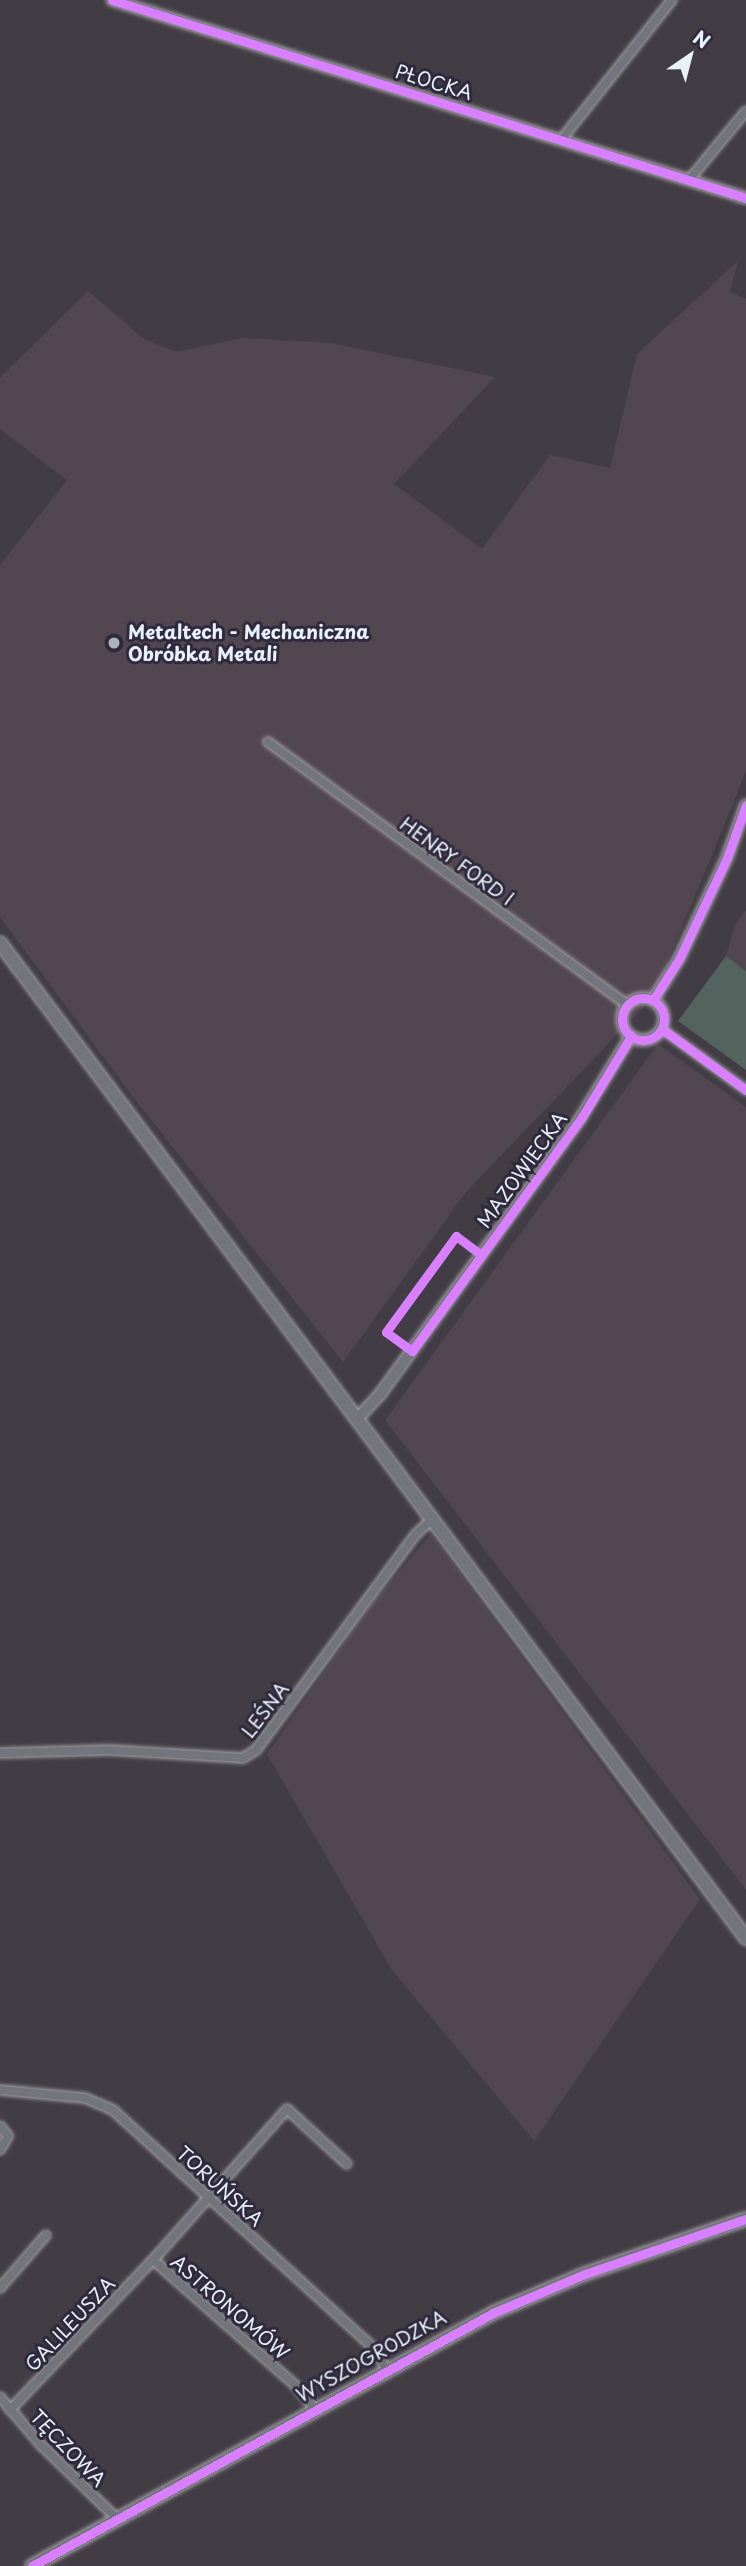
<!DOCTYPE html>
<meta charset="utf-8">
<style>
body{margin:0}
#map{position:relative;width:746px;height:2566px;overflow:hidden;background:#423d44;font-family:"Playpen Sans",sans-serif}
div>[style]{position:absolute}
.built>*{inset:0;background:#524750}
.green>*{inset:0;background:#53645f}
.roads{filter:drop-shadow(0 0 2px #a09fa4) drop-shadow(0 0 2px #a09fa4)}
.street>*{height:8px;margin:-4px;padding:0 4px;transform-origin:4px;border-radius:4px;background:#73757c}
.secondary>*{height:10px;margin:-5px;padding:0 5px;transform-origin:5px;border-radius:5px;background:#73757c}
.secondary>.ring{margin:-5px;padding:0;box-sizing:content-box;background:none;border:10px solid #73757c;border-radius:50%}
.primary>*{height:12px;margin:-6px;padding:0 6px;transform-origin:6px;border-radius:6px;background:#73757c}
.bus-1>*{height:9px;margin:-4.5px;padding:0 4.5px;transform-origin:4.5px;border-radius:4.5px;background:#d880ff}
.bus-1>.ring{margin:-4.5px;padding:0;box-sizing:content-box;background:none;border:9px solid #d880ff;border-radius:50%}
.dots>*{width:19px;height:19px;translate:-50% -50%;box-sizing:border-box;border:4px solid #2f2a3d;border-radius:50%}
span{translate:-50% -50%;white-space:nowrap;text-align:center;line-height:1.15;-webkit-text-stroke:6px #2f2a3d;paint-order:stroke}
.street-label{font-size:19px;color:#e8f1f8}
.poi-label{font-size:19px;color:#e8f1f8;font-weight:700}
.left{translate:0 -50%;text-align:left}
.north{position:absolute;left:655px;top:21px;width:70px;height:70px;-webkit-text-stroke:5px #2f2a3d;paint-order:stroke;rotate:35deg;font-size:19px;font-weight:700;line-height:28px;text-align:center;color:#e8f1f8}
.north::after{content:'';display:block;margin:auto;width:24px;height:32px;background:#e8f1f8;clip-path:polygon(50% 0,100% 100%,50% 72%,0 100%)}
</style>
<div id="map">
<div class="built">
<div style="clip-path:polygon(738px 261px,730px 292px,746px 299px,746px 770px,736px 797px,653px 997px,466px 1192px,343px 1362px,133px 1097px,0 917px,0 565px,67px 480px,0 429px,0 378px,88px 291px,144px 339px,176px 352px,243px 338px,331px 343px,495px 377px,394px 484px,482px 549px,550px 455px,610px 468px,637px 354px)"></div>
<div style="clip-path:polygon(746px 910px,746px 971px,726px 956px,735px 925px)"></div>
<div style="clip-path:polygon(658px 1044px,746px 1107px,746px 1890px,385px 1420px)"></div>
<div style="clip-path:polygon(431px 1534px,700px 1899px,534px 2141px,392px 1970px,267px 1754px,371px 1605px)"></div>
</div>
<div class="green">
<div style="clip-path:polygon(726px 956px,746px 971px,746px 1070px,678px 1021px)"></div>
</div>
<div class="roads">
<div class="street">
<div style="left:561px;top:140px;width:179px;rotate:-51.6deg"></div>
<div style="left:689px;top:180px;width:89px;rotate:-50.4deg"></div>
<div style="left:268px;top:742px;width:445px;rotate:36.2deg"></div>
<div style="left:662px;top:1029px;width:104px;rotate:36deg"></div>
<div style="left:0;top:1753px;width:109px;rotate:-1.6deg"></div>
<div style="left:109px;top:1750px;width:134px;rotate:3.4deg"></div>
<div style="left:243px;top:1758px;width:15px;rotate:-32deg"></div>
<div style="left:256px;top:1750px;width:267px;rotate:-53.5deg"></div>
<div style="left:415px;top:1535px;width:23px;rotate:-43deg"></div>
<div style="left:0;top:2090px;width:85px;rotate:5.4deg"></div>
<div style="left:85px;top:2098px;width:30px;rotate:23deg"></div>
<div style="left:113px;top:2110px;width:355px;rotate:42.4deg"></div>
<div style="left:375px;top:2349px;width:23px;rotate:61deg"></div>
<div style="left:0;top:2126px;width:13px;rotate:51deg"></div>
<div style="left:8px;top:2136px;width:16px;rotate:120deg"></div>
<div style="left:0;top:2288px;width:70px;rotate:-49deg"></div>
<div style="left:0;top:2397px;width:63px;rotate:49.5deg"></div>
<div style="left:41px;top:2445px;width:105px;rotate:44.2deg"></div>
<div style="left:315px;top:2409px;width:31px;rotate:-130deg"></div>
<div style="left:295px;top:2385px;width:189px;rotate:-138.6deg"></div>
<div style="left:153px;top:2260px;width:202px;rotate:-48.4deg"></div>
<div style="left:287px;top:2109px;width:81px;rotate:42.5deg"></div>
<div style="left:10px;top:2410px;width:207px;rotate:-46.4deg"></div>
</div>
<div class="secondary">
<div style="left:112px;top:0;width:664px;rotate:17.34deg"></div>
<div class="ring" style="left:622px;top:998px;width:32px;height:32px"></div>
<div style="left:653px;top:1000px;width:49px;rotate:-57.6deg"></div>
<div style="left:679px;top:959px;width:112px;rotate:-64.6deg"></div>
<div style="left:727px;top:858px;width:56px;rotate:-70.3deg"></div>
<div style="left:357px;top:1419px;width:35px;rotate:-47deg"></div>
<div style="left:381px;top:1393px;width:339px;rotate:-54deg"></div>
<div style="left:580px;top:1119px;width:97px;rotate:-58.4deg"></div>
</div>
<div class="primary">
<div style="left:0;top:943px;width:1244px;rotate:53.14deg"></div>
<div style="left:32px;top:2566px;width:526px;rotate:-28.76deg"></div>
<div style="left:493px;top:2313px;width:100px;rotate:-23deg"></div>
<div style="left:585px;top:2274px;width:170px;rotate:-18.9deg"></div>
</div>
</div>
<div class="bus-1">
<div style="left:112px;top:0;width:664px;rotate:17.34deg"></div>
<div class="ring" style="left:622px;top:998px;width:33px;height:33px"></div>
<div style="left:653px;top:1000px;width:49px;rotate:-57.6deg"></div>
<div style="left:679px;top:959px;width:112px;rotate:-64.6deg"></div>
<div style="left:727px;top:858px;width:56px;rotate:-70.3deg"></div>
<div style="left:662px;top:1029px;width:104px;rotate:36deg"></div>
<div style="left:412px;top:1351px;width:289px;rotate:-54deg"></div>
<div style="left:582px;top:1117px;width:95px;rotate:-58.8deg"></div>
<div style="left:412px;top:1351px;width:32px;rotate:-144deg"></div>
<div style="left:386px;top:1332px;width:119px;rotate:-53.9deg"></div>
<div style="left:456px;top:1236px;width:31px;rotate:37deg"></div>
<div style="left:32px;top:2566px;width:526px;rotate:-28.76deg"></div>
<div style="left:493px;top:2313px;width:100px;rotate:-23deg"></div>
<div style="left:585px;top:2274px;width:170px;rotate:-18.9deg"></div>
</div>
<div class="dots">
<div style="left:114px;top:643px;background:#aeb2b9"></div>
</div>
<div class="street-label">
<span style="left:434px;top:82px;rotate:17deg">PŁOCKA</span>
<span style="left:457px;top:861px;rotate:36deg">HENRY FORD I</span>
<span style="left:522px;top:1170px;rotate:-54deg">MAZOWIECKA</span>
<span style="left:265px;top:1710px;rotate:-53deg">LEŚNA</span>
<span style="left:220px;top:2186px;rotate:42deg">TORUŃSKA</span>
<span style="left:230px;top:2307px;rotate:41deg">ASTRONOMÓW</span>
<span style="left:70px;top:2324px;rotate:-47deg">GALILEUSZA</span>
<span style="left:371px;top:2356px;rotate:-29deg">WYSZOGRODZKA</span>
<span style="left:68px;top:2448px;rotate:46deg">TĘCZOWA</span>
</div>
<div class="poi-label">
<span class="left" style="left:128px;top:643px">Metaltech - Mechaniczna<br>Obróbka Metali</span>
</div>
<div class="north">N</div>
</div>
